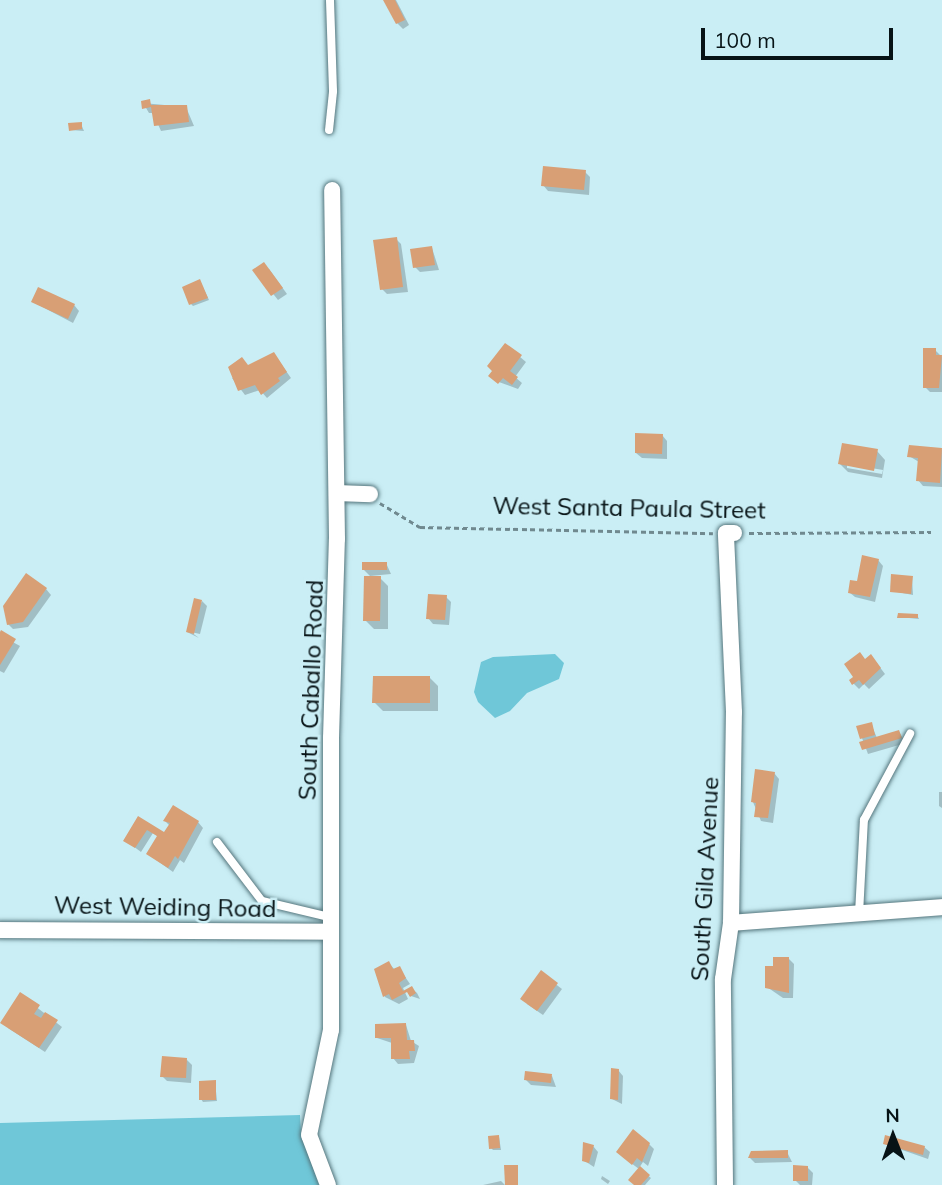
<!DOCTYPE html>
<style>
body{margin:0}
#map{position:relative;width:942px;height:1185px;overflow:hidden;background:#caeef5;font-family:Mulish,sans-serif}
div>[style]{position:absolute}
.green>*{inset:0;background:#6fc7d8}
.shadow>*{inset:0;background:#0003}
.building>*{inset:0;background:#d89f75}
.path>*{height:2.5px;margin-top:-1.25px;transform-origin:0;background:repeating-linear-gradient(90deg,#70898f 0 5px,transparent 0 8.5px)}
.roads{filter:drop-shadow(0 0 2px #55767d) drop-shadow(0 0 2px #55767d)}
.service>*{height:8px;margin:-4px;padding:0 4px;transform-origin:4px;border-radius:4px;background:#fff}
.minor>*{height:16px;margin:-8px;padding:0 8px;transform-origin:8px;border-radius:8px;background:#fff}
span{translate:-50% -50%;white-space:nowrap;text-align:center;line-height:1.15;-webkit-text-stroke:5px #caeef5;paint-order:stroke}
.street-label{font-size:24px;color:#071316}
.north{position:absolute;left:858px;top:1101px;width:70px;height:70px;-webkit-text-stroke:5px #caeef5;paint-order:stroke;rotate:359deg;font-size:19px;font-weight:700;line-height:28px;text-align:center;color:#071316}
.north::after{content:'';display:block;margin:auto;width:24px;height:32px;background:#071316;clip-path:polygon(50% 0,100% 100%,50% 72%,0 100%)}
.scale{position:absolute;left:701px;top:28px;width:192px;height:32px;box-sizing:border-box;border:4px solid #071316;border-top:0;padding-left:9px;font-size:21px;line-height:24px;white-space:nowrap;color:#071316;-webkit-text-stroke:5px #caeef5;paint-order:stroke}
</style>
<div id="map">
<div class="green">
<div style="clip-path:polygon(555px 654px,564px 663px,559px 679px,527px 693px,510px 711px,495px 718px,478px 702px,474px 692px,481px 662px,493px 657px)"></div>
<div style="clip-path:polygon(300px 1115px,301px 1133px,319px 1185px,0 1185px,0 1123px)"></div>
</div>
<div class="shadow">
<div style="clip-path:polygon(385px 0,396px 0,409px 25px,403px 29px,397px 23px)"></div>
<div style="clip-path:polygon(143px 103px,186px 107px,194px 126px,161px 131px,153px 113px,149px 113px)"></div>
<div style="clip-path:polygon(81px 124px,84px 131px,71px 130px)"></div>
<div style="clip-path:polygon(585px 172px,590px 177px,589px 195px,548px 191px,543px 185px)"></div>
<div style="clip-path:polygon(396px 239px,401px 244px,408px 292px,387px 294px,382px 289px)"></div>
<div style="clip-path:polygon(432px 248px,439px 270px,420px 272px,415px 267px)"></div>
<div style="clip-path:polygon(269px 269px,287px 294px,278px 300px,255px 271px)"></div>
<div style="clip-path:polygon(200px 281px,209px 300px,193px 306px,191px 304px)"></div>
<div style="clip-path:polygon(33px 302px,74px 305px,79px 311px,73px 323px)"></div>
<div style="clip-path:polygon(506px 345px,526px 362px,515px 377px,522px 383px,518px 389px,496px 381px)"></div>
<div style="clip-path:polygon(935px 350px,942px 357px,942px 392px,930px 392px,925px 387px)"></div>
<div style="clip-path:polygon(274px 354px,291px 378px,267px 398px,260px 390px,245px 395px,232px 378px)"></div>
<div style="clip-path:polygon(662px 435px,667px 441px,667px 459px,642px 458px,636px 453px)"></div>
<div style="clip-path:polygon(910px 447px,942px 450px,942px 487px,923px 486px,918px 480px,919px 462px,909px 456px)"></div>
<div style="clip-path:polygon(evenodd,877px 451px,885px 460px,882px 478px,848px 472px,840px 464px,877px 451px,847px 464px,883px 470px,882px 474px,847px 468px,847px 464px)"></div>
<div style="clip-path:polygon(878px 560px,883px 566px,875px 602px,855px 597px,849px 592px)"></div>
<div style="clip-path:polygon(386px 563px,391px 574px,370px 576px,363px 569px)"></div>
<div style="clip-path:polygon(380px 578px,388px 586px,388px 629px,374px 629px,365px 620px)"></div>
<div style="clip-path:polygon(912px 578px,913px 595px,892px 591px)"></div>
<div style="clip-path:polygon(46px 589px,51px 595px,28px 627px,13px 629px,8px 624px)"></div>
<div style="clip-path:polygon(446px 597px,451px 602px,449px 625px,433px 624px,428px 618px)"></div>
<div style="clip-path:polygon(202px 601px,207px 606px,200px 634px,191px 632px,199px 638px,187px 632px)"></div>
<div style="clip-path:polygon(917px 615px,919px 619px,899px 617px)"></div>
<div style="clip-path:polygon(0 635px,20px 646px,4px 673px,0 671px)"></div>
<div style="clip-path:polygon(866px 660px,876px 662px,885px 674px,869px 689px,864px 684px,859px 689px,851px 681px)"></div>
<div style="clip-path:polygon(430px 678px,438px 686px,438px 711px,383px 711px,374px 702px)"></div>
<div style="clip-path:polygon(871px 724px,877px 738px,899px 732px,906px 743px,868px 754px,862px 738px)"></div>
<div style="clip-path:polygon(774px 773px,779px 779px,773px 823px,761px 821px,753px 802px)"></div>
<div style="clip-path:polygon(939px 792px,942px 792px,942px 808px,939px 806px)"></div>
<div style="clip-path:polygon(139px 819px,164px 835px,170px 826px,165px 821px,198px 822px,203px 828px,184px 863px,180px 860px,173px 872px,148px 854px,159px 837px,153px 833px,141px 852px,125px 840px)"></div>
<div style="clip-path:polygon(789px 959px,794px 964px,793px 998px,783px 998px,767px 987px,775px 968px)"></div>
<div style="clip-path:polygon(389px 963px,395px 970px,399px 968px,410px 984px,403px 988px,408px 999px,399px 1004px,385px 997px,376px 970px)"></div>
<div style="clip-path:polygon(541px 973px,562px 989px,543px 1015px,527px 1004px)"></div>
<div style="clip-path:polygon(411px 988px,417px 993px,420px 999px,411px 996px)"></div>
<div style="clip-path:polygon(21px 995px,62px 1027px,45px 1052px,8px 1028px)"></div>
<div style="clip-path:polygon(406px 1025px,411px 1041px,419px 1046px,414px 1063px,398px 1064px,393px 1058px,392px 1043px,377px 1038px)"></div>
<div style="clip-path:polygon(187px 1060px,192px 1065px,191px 1083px,167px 1081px,162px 1076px)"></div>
<div style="clip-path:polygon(618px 1070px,623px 1076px,622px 1104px,612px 1099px)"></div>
<div style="clip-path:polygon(552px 1076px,556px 1087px,531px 1085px,526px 1080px)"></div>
<div style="clip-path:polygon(215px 1082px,217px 1101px,203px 1102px,201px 1099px)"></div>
<div style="clip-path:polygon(499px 1137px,501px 1150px,493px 1150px,491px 1148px)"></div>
<div style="clip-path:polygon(649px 1144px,654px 1149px,648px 1166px,643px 1162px,639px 1168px,651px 1178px,645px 1185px,636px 1185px,639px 1169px,623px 1157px)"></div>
<div style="clip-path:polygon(885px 1144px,924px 1147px,930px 1152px,928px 1159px)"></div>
<div style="clip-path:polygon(593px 1146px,598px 1152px,594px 1167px,583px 1160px)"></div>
<div style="clip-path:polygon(787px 1152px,792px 1162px,755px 1163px,750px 1158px)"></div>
<div style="clip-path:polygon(807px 1167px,813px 1173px,812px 1185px,800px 1185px,795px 1180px)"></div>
<div style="clip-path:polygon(602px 1176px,610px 1181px,608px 1184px,601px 1179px)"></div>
<div style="clip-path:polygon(501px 1181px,505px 1185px,483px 1185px)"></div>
</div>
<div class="building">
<div style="clip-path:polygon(383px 0,395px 0,405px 20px,396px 24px)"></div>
<div style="clip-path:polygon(150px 99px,151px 105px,187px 105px,189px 122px,154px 126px,151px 107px,142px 109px,141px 101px)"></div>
<div style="clip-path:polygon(82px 122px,82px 129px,69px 131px,68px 123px)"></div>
<div style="clip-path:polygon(543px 166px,586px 170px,584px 190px,541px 186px)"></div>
<div style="clip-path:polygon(397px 237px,403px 287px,380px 290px,373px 240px)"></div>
<div style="clip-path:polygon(432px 246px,435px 265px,413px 268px,410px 249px)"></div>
<div style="clip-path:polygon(264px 262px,283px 288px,271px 296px,252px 270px)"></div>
<div style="clip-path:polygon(200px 279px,208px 298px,189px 305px,182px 287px)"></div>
<div style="clip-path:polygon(38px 287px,75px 304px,68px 319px,31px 302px)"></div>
<div style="clip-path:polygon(505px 343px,522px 355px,510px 371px,518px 377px,512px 385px,503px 378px,498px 384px,488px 376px,492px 371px,487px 366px)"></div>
<div style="clip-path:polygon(923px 348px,936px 348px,936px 355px,942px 355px,939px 388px,923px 388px)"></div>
<div style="clip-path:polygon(274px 352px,287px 372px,278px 378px,280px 381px,261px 395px,255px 385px,238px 391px,228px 367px,242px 357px,248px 365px)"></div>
<div style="clip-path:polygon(635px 433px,663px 434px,662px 454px,635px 453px)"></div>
<div style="clip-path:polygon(842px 443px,878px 449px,874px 471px,838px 464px)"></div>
<div style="clip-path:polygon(909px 445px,942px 448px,940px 483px,916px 481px,918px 458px,907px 457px)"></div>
<div style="clip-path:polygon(862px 555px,879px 559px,870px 597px,848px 593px,850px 580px,857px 581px)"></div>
<div style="clip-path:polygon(362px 562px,387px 562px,387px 570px,362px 570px)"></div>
<div style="clip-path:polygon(26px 573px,47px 588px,23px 622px,7px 625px,3px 606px)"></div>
<div style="clip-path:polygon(891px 574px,913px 576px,911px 594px,890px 592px)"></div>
<div style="clip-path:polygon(364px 576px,381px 576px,380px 621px,363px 621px)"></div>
<div style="clip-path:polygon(428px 594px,447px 595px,445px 620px,426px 619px)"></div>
<div style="clip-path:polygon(194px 598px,202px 600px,194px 634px,186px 632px)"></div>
<div style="clip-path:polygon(898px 613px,918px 614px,918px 618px,897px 618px)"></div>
<div style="clip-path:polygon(1px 630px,16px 639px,0 665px,0 632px)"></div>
<div style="clip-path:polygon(860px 652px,865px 659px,871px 654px,881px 668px,863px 685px,859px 680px,852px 685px,849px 680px,853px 677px,844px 664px)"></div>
<div style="clip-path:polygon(373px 676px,430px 676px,430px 703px,372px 703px)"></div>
<div style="clip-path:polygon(872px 722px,875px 735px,860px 739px,856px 726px)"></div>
<div style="clip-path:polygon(899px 730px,902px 738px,862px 750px,859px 742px)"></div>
<div style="clip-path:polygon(755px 769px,775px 772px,768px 818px,754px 817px,756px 803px,751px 802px)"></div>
<div style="clip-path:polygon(173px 805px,199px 821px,178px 859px,175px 856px,168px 868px,146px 854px,157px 836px,147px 830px,135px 848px,123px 841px,138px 816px,164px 832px,170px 823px,163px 821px)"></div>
<div style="clip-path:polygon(773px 957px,789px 957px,789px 993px,765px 988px,765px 966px,773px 966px)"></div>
<div style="clip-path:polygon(389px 961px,393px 969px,400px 966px,406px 978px,399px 983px,403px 991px,412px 986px,416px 993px,410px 997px,407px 992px,392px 1000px,389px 994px,383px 997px,374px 969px)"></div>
<div style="clip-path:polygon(541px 970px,558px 983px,537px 1011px,520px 999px)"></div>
<div style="clip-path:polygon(20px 992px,40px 1005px,34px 1014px,41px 1018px,45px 1012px,58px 1020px,39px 1048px,0 1023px)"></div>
<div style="clip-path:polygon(406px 1023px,407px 1040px,414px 1040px,415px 1051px,409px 1051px,410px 1059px,391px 1059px,391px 1038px,375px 1038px,375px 1024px)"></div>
<div style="clip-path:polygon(162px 1056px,187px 1058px,186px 1078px,160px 1077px)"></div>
<div style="clip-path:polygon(611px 1068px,619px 1069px,618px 1100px,610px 1099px)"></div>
<div style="clip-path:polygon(525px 1071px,552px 1074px,551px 1083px,524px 1080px)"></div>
<div style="clip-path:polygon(216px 1080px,216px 1100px,199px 1100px,199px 1081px)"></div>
<div style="clip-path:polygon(633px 1129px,650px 1143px,642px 1162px,637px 1158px,632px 1165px,616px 1152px)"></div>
<div style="clip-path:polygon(499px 1135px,500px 1148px,489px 1149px,488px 1136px)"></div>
<div style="clip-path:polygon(885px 1135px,925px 1146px,923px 1155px,883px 1144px)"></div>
<div style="clip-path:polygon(583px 1142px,594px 1145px,589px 1163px,582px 1161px)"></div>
<div style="clip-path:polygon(788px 1150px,788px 1158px,748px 1158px,751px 1151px)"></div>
<div style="clip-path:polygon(504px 1165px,518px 1165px,518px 1185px,505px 1185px)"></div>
<div style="clip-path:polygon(793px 1165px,808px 1166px,808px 1181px,793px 1181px)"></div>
<div style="clip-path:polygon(640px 1166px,650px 1175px,641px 1185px,634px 1185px,628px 1180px)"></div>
</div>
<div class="path">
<div style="left:380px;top:503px;width:47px;rotate:31deg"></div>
<div style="left:420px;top:527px;width:293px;rotate:1.2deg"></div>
<div style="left:749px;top:533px;width:182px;rotate:-0.3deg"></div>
</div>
<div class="roads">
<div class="service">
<div style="left:329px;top:130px;width:39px;rotate:-84deg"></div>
<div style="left:333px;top:91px;width:91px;rotate:-91.9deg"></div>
<div style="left:217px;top:842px;width:74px;rotate:52.7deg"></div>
<div style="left:262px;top:901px;width:69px;rotate:13.4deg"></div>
<div style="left:859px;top:914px;width:94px;rotate:-87deg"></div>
<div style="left:864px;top:820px;width:98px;rotate:-61.9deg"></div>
</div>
<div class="minor">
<div style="left:337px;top:493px;width:33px;rotate:2deg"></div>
<div style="left:731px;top:923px;width:212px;rotate:-4.3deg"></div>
<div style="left:0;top:930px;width:329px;rotate:0.3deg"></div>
<div style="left:328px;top:1185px;width:53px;rotate:-110.8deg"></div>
<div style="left:309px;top:1135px;width:107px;rotate:-78.2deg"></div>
<div style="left:331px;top:1030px;width:292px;rotate:-90deg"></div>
<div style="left:331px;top:738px;width:199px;rotate:-88.3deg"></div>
<div style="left:337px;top:539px;width:349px;rotate:-90.8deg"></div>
<div style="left:725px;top:1185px;width:206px;rotate:-90.6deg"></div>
<div style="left:723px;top:979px;width:57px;rotate:-81.9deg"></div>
<div style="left:731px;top:923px;width:211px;rotate:-89.2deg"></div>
<div style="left:734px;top:712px;width:179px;rotate:-92.6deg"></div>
<div style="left:726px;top:533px;width:8px"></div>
</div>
</div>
<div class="street-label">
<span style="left:629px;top:508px;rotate:1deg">West Santa Paula Street</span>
<span style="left:311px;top:690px;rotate:-88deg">South Caballo Road</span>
<span style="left:705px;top:879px;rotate:-87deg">South Gila Avenue</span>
<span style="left:165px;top:907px;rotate:1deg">West Weiding Road</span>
</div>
<div class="north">N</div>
<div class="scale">100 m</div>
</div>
